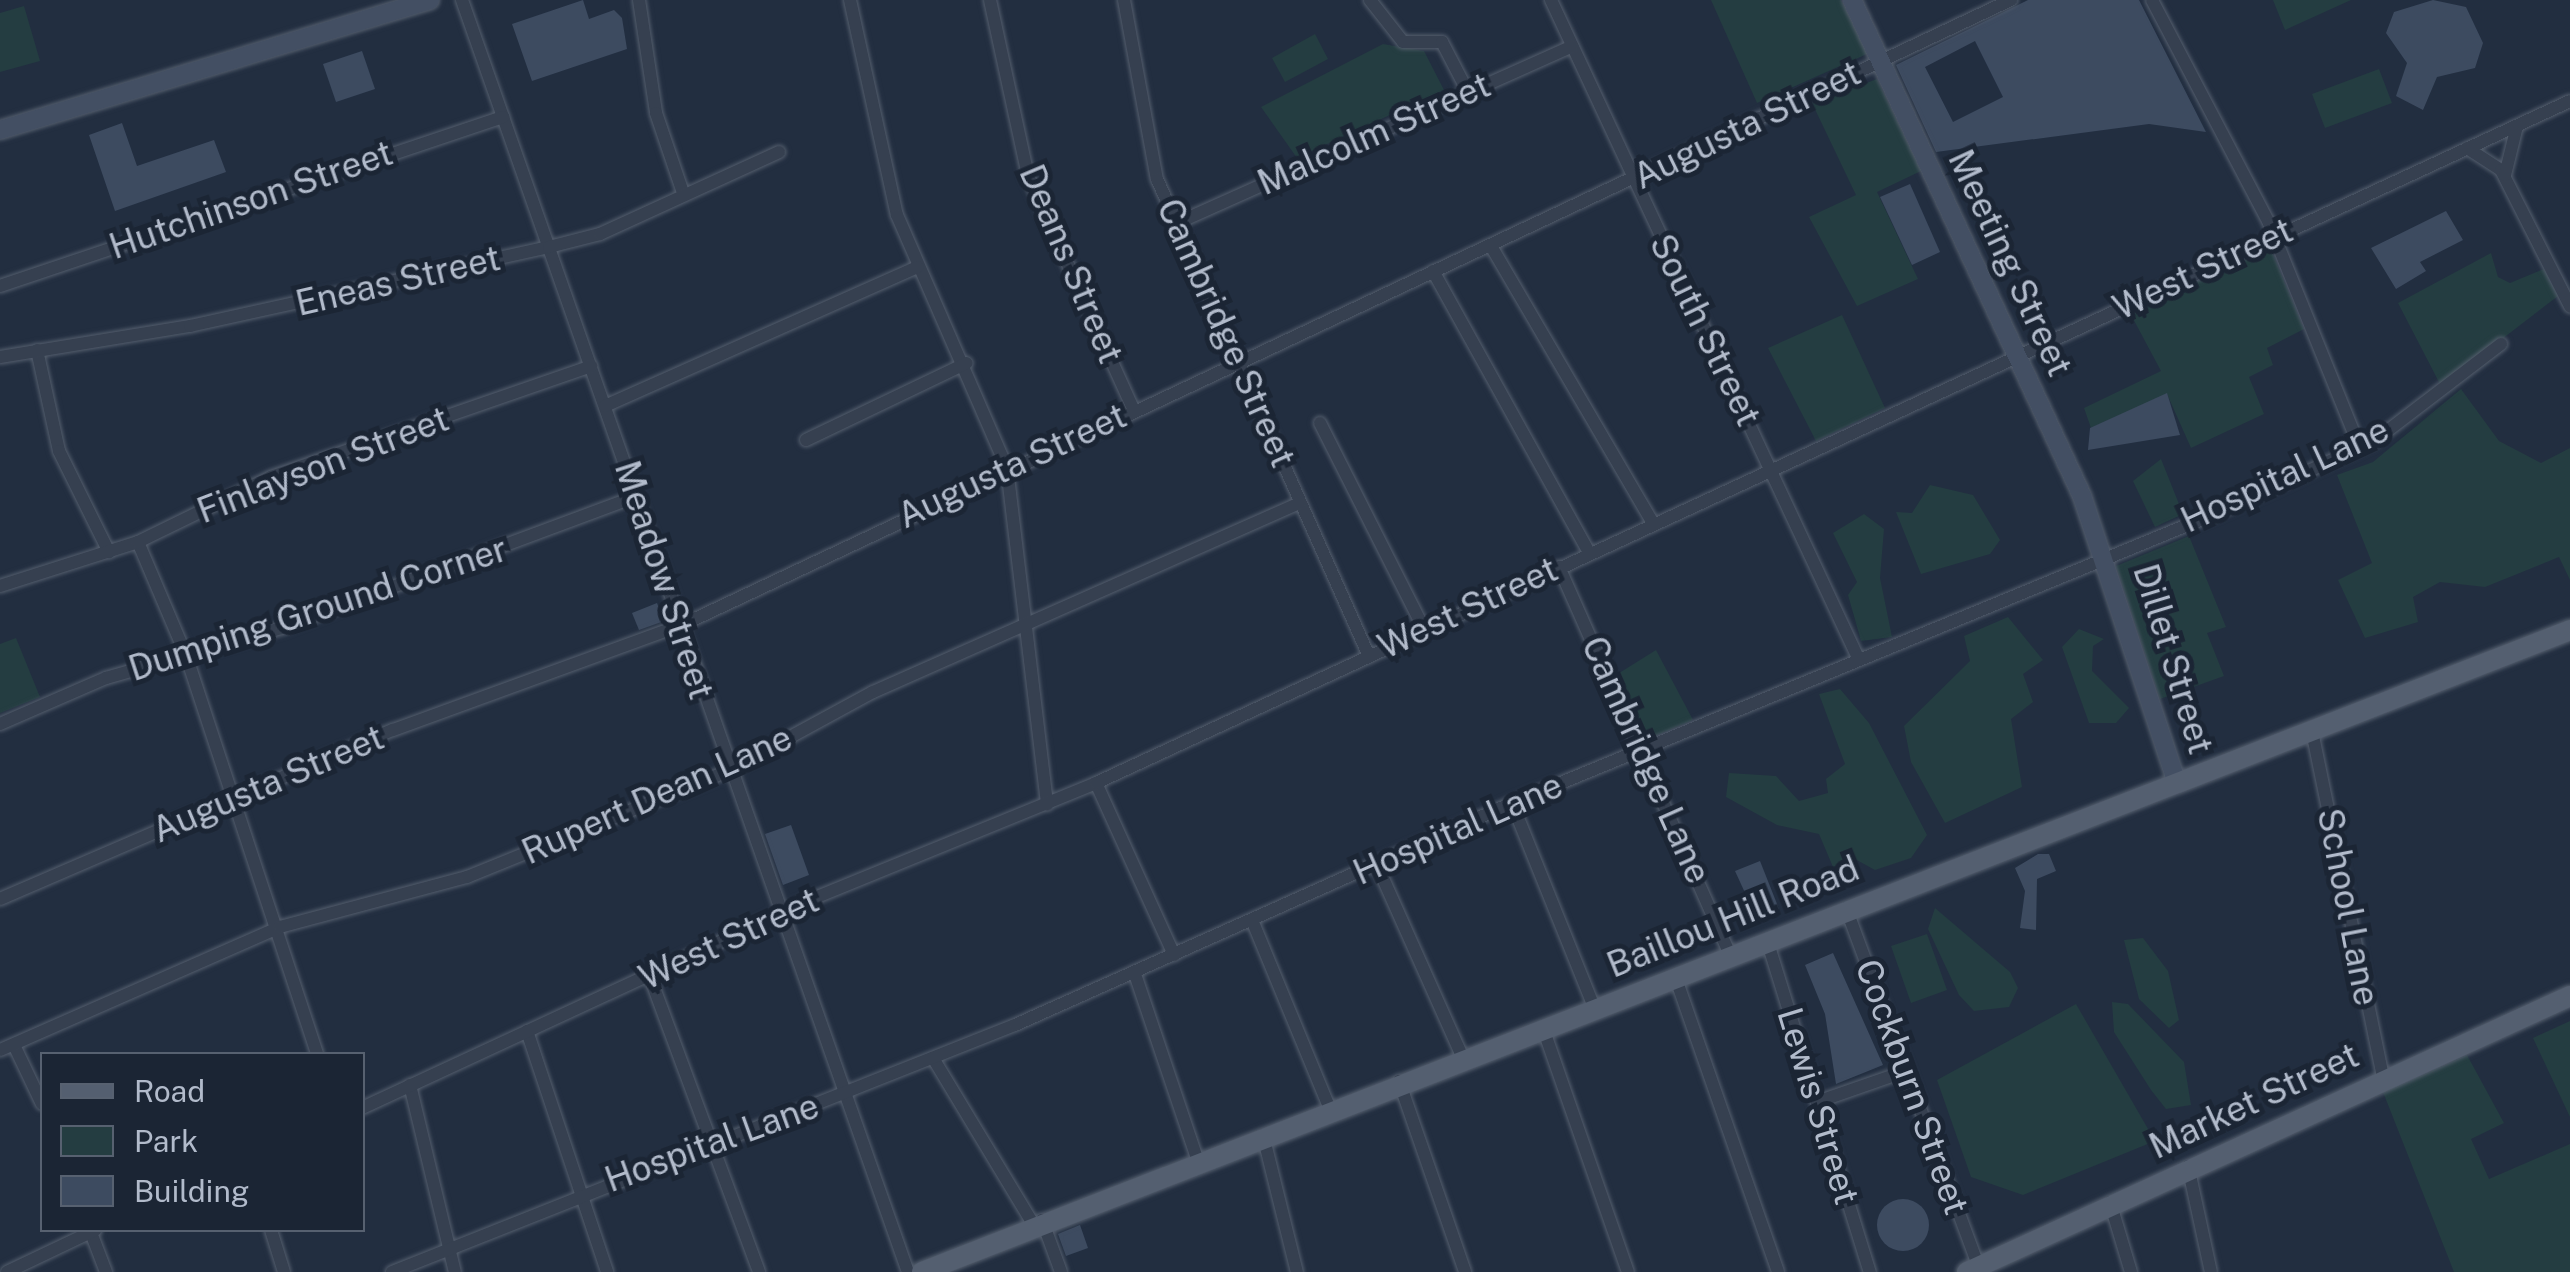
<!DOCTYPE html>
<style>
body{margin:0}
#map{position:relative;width:2570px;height:1272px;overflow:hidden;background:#222e40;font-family:"Public Sans",sans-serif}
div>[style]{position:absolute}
.green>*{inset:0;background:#243d41}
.building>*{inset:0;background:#3d4b60}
.round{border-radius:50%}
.roads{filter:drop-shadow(0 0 2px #545e6d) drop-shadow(0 0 2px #545e6d)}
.street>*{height:12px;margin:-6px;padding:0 6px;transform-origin:6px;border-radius:6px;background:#364050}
.secondary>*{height:18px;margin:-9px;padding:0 9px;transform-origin:9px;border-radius:9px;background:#434f63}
.primary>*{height:20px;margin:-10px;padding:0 10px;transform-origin:10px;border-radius:10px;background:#545f70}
span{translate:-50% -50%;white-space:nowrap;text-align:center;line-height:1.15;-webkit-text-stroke:10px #1b2534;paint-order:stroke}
.street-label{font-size:35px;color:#b2bbcb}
.legend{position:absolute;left:40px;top:1052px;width:325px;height:180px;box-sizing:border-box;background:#1b2534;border:2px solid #576170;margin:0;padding:12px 18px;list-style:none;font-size:30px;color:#b2bbcb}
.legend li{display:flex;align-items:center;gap:20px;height:50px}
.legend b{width:50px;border:2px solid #576170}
</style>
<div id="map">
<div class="green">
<div style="clip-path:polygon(1711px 0,1841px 0,1867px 54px,1757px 103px)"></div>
<div style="clip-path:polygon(2273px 0,2351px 0,2285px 30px)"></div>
<div style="clip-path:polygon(24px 6px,40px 61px,0 72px,0 13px)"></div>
<div style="clip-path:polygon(1315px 34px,1328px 59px,1285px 82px,1272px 58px)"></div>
<div style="clip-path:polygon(1383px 44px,1424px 51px,1444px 90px,1297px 158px,1261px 107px)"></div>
<div style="clip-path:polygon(2379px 69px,2392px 103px,2325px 128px,2312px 94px)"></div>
<div style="clip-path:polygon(1877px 79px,1921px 171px,1877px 192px,1918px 279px,1857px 306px,1809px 217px,1856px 195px,1812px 103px)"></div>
<div style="clip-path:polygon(2270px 247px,2304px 329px,2267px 348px,2273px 365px,2249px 377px,2264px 414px,2191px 448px,2167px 394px,2091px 428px,2084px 408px,2161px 371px,2130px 313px)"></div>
<div style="clip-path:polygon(2491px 253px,2498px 277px,2510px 283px,2544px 269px,2558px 296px,2441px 386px,2398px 303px)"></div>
<div style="clip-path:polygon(1842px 315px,1885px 408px,1816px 441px,1768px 348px)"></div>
<div style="clip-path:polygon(2461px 389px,2499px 441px,2541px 463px,2570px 448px,2570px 580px,2559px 557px,2485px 587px,2440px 582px,2413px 597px,2418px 622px,2365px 638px,2338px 580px,2372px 563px,2337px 475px,2373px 462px)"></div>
<div style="clip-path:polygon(2161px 459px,2183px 514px,2155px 527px,2133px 481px)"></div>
<div style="clip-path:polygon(1930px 485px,1973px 495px,2000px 540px,1990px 554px,1921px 574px,1896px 512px,1912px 513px)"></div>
<div style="clip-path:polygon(1864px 514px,1884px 529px,1880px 578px,1892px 637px,1861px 641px,1848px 595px,1857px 582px,1833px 533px)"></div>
<div style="clip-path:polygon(2189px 536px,2226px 627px,2207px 633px,2224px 676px,2160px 699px,2116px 566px)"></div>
<div style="clip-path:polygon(2008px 617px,2043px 660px,2023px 674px,2033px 702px,2011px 719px,2022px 787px,1945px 823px,1911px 762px,1904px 726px,1970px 661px,1964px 636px)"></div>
<div style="clip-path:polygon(2079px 629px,2104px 639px,2093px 646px,2092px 671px,2129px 708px,2116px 723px,2089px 723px,2062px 647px)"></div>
<div style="clip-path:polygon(16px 638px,40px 697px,0 713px,0 644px)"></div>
<div style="clip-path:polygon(1656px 650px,1693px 720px,1655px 736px,1642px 730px,1616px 675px)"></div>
<div style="clip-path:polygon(1840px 689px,1869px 723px,1927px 835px,1911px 858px,1875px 870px,1853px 858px,1833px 867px,1819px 834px,1777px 825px,1726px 797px,1729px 773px,1776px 776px,1799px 801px,1828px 793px,1826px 779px,1845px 764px,1819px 694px)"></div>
<div style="clip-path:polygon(1935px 908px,2010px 972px,2018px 988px,2009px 1007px,1974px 1011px,1959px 995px,1928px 929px)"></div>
<div style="clip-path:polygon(1927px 934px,1947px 990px,1911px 1003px,1891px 946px)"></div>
<div style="clip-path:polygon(2143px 938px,2168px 971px,2179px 1020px,2169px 1028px,2139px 999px,2124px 940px)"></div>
<div style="clip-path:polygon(2112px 1002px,2128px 1004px,2184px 1062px,2191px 1105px,2166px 1109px,2151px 1090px,2114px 1032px)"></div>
<div style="clip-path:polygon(2076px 1004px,2155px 1141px,2023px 1195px,1971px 1177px,1937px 1080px)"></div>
<div style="clip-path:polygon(2570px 1021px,2570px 1117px,2533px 1038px)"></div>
<div style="clip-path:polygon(2467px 1055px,2504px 1123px,2471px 1139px,2489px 1179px,2570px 1144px,2570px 1272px,2454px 1272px,2383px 1092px)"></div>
</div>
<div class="building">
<div style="clip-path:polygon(583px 0,589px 19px,614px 10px,622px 18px,627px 49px,532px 81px,512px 24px)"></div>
<div style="clip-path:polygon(evenodd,2028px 0,2139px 0,2206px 132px,2149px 124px,1936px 152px,1896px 65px,2028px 0,1975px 41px,2003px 97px,1953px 122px,1925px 67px,1975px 41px)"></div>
<div style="clip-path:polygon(2433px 0,2466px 7px,2483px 43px,2475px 68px,2437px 77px,2423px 110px,2396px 96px,2407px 63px,2386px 33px,2394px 12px)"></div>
<div style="clip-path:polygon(362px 51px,375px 89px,336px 102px,323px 64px)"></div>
<div style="clip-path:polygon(122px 123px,137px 166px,214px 140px,226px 172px,115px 211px,89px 135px)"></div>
<div style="clip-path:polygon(1910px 184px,1940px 252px,1912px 265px,1880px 197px)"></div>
<div style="clip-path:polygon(2446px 211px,2463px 240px,2420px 262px,2426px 271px,2396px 289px,2371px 248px)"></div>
<div style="clip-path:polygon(2167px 393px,2180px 435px,2088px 450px,2090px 428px)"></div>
<div style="clip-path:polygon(657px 603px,664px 621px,639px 630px,632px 613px)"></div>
<div style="clip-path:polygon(791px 825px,809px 875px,783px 885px,765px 834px)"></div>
<div style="clip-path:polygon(2038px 854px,2049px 854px,2056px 871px,2037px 879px,2036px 930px,2020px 928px,2025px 891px,2015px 868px)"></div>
<div style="clip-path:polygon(1760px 861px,1779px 909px,1758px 921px,1735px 871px)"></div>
<div style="clip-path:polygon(1833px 953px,1883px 1065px,1836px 1084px,1825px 1014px,1805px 965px)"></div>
<div class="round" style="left:1877px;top:1199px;width:52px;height:52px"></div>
<div style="clip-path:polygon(1080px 1225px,1088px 1248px,1066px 1256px,1058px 1234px)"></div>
</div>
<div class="roads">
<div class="street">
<div style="left:462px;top:0;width:1348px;rotate:70.68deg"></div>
<div style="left:639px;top:0;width:114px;rotate:81.4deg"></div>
<div style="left:656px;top:113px;width:81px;rotate:71.3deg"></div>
<div style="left:850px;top:0;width:220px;rotate:77.7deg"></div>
<div style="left:897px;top:215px;width:276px;rotate:66.5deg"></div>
<div style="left:1007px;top:468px;width:339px;rotate:83.2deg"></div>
<div style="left:990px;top:0;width:180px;rotate:77.8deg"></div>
<div style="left:1028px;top:176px;width:256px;rotate:65.7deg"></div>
<div style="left:1124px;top:0;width:182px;rotate:79.6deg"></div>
<div style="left:1157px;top:179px;width:520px;rotate:66.05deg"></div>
<div style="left:1370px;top:0;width:53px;rotate:51.8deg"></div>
<div style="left:1403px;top:42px;width:39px"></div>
<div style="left:1442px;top:42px;width:54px;rotate:62.5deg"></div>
<div style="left:1551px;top:0;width:728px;rotate:64.98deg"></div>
<div style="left:2152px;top:0;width:252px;rotate:62.3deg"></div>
<div style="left:2269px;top:223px;width:240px;rotate:68deg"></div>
<div style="left:2467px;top:148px;width:40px;rotate:32.9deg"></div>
<div style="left:2501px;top:170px;width:153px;rotate:63.1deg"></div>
<div style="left:2505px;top:175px;width:50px;rotate:-76.2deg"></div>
<div style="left:1177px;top:223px;width:433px;rotate:-24.1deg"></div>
<div style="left:1491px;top:246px;width:321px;rotate:59.7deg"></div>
<div style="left:1433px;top:271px;width:321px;rotate:61deg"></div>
<div style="left:0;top:286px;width:531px;rotate:-18.57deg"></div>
<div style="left:37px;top:350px;width:103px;rotate:77.7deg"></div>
<div style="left:59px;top:451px;width:113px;rotate:63.7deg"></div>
<div style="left:0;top:357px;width:193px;rotate:-9.3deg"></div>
<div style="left:190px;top:326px;width:368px;rotate:-12.4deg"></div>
<div style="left:549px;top:247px;width:53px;rotate:-14.3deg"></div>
<div style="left:600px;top:234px;width:197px;rotate:-24.6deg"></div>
<div style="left:605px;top:406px;width:342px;rotate:-24deg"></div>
<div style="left:1320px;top:423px;width:229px;rotate:63.2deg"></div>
<div style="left:806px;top:440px;width:178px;rotate:-25.6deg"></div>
<div style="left:138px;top:542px;width:123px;rotate:67deg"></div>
<div style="left:186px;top:655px;width:420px;rotate:71.8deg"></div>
<div style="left:1559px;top:567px;width:423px;rotate:66.2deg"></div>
<div style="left:0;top:586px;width:145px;rotate:-17.7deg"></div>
<div style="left:138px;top:542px;width:148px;rotate:-26deg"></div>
<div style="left:271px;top:477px;width:339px;rotate:-19.1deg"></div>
<div style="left:0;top:724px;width:116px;rotate:-23.5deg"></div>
<div style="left:106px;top:678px;width:183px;rotate:-15.9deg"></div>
<div style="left:282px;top:628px;width:379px;rotate:-20.4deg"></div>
<div style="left:2313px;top:736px;width:348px;rotate:78.4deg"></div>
<div style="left:1096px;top:783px;width:189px;rotate:65.6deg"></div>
<div style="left:1512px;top:803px;width:220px;rotate:68.1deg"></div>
<div style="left:1377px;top:865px;width:211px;rotate:66deg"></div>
<div style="left:0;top:899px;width:428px;rotate:-23.3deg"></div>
<div style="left:393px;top:730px;width:307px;rotate:-20deg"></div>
<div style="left:682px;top:625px;width:1469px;rotate:-25.19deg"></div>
<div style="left:1846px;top:908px;width:383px;rotate:69.7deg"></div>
<div style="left:1252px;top:920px;width:202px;rotate:67.6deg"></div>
<div style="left:1767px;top:940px;width:348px;rotate:72.8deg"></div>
<div style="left:1135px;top:974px;width:194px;rotate:71.4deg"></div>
<div style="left:1675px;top:976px;width:313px;rotate:70.8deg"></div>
<div style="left:650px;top:977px;width:314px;rotate:69.7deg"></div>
<div style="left:527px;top:1031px;width:254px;rotate:71.6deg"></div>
<div style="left:1544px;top:1031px;width:255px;rotate:70.8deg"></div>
<div style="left:14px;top:1045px;width:65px;rotate:64.6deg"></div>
<div style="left:0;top:1050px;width:306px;rotate:-23.7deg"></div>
<div style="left:280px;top:927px;width:194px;rotate:-15deg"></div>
<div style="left:467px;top:877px;width:279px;rotate:-22.1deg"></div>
<div style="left:726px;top:772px;width:167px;rotate:-28.6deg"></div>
<div style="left:873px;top:692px;width:467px;rotate:-23.9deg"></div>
<div style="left:933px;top:1058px;width:194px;rotate:58.9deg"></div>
<div style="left:1399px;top:1081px;width:202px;rotate:70.9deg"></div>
<div style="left:410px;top:1085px;width:192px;rotate:76.5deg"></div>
<div style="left:1817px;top:1102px;width:94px;rotate:-19.2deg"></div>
<div style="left:362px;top:1108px;width:502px;rotate:-24.88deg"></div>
<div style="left:817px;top:897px;width:301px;rotate:-22.2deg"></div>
<div style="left:1096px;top:783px;width:1624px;rotate:-24.83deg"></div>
<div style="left:1263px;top:1135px;width:141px;rotate:76.1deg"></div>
<div style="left:2188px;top:1166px;width:108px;rotate:77.8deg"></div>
<div style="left:2110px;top:1202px;width:73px;rotate:73.3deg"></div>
<div style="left:1042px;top:1220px;width:55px;rotate:69.9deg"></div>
<div style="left:90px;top:1230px;width:45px;rotate:69.1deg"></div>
<div style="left:271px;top:1230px;width:44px;rotate:72.8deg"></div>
<div style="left:7px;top:1272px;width:98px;rotate:-25.5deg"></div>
<div style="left:392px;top:1272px;width:670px;rotate:-21.63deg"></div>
<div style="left:1015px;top:1025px;width:544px;rotate:-24.07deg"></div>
<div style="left:1512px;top:803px;width:765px;rotate:-22.37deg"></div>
<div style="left:2219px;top:512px;width:170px;rotate:-24.6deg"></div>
<div style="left:2374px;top:441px;width:160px;rotate:-37.4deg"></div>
</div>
<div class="secondary">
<div style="left:1852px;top:0;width:547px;rotate:65.12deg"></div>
<div style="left:2082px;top:496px;width:302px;rotate:71.7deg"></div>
<div style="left:0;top:130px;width:449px;rotate:-16.8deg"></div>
</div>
<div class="primary">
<div style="left:922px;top:1272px;width:1769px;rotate:-21.28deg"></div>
<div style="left:1967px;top:1272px;width:663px;rotate:-24.59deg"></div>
</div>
</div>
<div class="street-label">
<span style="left:1747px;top:125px;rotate:-26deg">Augusta Street</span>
<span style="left:1374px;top:134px;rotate:-24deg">Malcolm Street</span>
<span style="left:251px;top:200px;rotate:-19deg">Hutchinson Street</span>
<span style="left:2010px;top:263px;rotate:65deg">Meeting Street</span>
<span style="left:1071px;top:264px;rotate:67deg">Deans Street</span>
<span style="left:2203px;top:269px;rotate:-25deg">West Street</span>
<span style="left:398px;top:281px;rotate:-13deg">Eneas Street</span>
<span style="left:1705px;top:330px;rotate:64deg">South Street</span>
<span style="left:1226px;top:333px;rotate:66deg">Cambridge Street</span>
<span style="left:323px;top:465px;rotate:-21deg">Finlayson Street</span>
<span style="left:1012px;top:466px;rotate:-25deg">Augusta Street</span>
<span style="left:2285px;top:475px;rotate:-25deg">Hospital Lane</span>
<span style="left:664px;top:580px;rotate:72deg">Meadow Street</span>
<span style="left:1468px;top:608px;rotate:-25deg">West Street</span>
<span style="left:318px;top:609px;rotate:-18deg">Dumping Ground Corner</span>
<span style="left:2173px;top:659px;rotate:73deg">Dillet Street</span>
<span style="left:1646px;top:760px;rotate:66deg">Cambridge Lane</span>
<span style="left:268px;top:784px;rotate:-23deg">Augusta Street</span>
<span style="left:657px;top:795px;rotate:-24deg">Rupert Dean Lane</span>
<span style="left:1458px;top:829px;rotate:-24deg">Hospital Lane</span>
<span style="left:2348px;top:907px;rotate:79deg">School Lane</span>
<span style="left:1733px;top:917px;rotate:-22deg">Baillou Hill Road</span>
<span style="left:729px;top:939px;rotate:-25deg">West Street</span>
<span style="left:1912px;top:1087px;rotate:70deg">Cockburn Street</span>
<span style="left:2254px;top:1101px;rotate:-25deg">Market Street</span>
<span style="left:1818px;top:1106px;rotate:73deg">Lewis Street</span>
<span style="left:712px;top:1143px;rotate:-20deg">Hospital Lane</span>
</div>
<ul class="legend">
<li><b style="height:12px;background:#545f70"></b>Road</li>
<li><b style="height:28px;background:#243d41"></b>Park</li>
<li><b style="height:28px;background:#3d4b60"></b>Building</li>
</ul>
</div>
